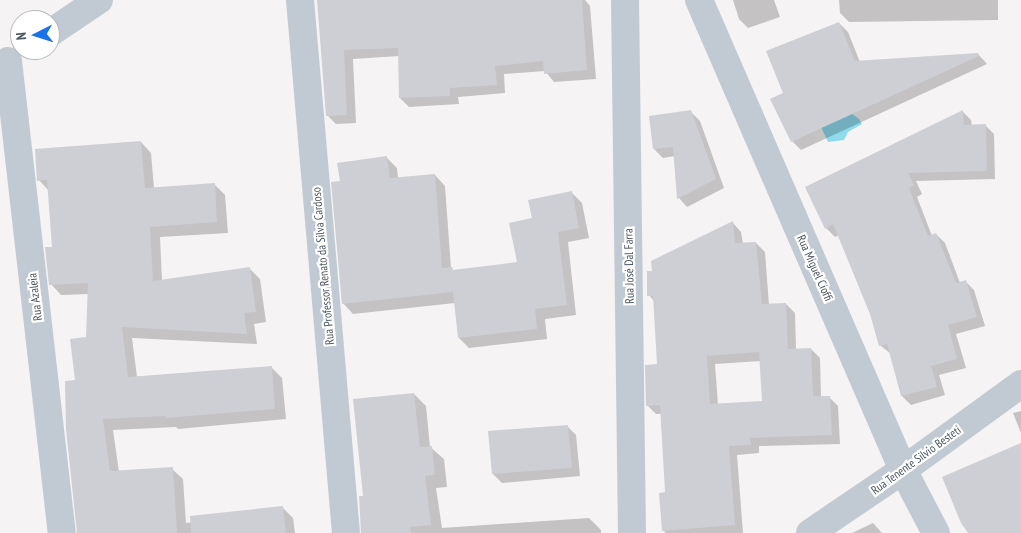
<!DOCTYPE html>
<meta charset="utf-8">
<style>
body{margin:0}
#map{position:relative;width:1021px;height:533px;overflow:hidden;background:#f5f3f3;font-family:"PT Sans Narrow",sans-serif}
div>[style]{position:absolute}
.water>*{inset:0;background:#90daee}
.shadow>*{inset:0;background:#0003}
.building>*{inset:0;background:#cdcfd5}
.minor>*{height:28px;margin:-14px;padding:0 14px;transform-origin:14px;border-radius:14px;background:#c1cad2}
span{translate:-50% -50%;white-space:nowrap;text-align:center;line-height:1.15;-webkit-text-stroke:4.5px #fff;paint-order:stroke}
.street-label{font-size:12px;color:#4a5661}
.north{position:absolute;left:10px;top:10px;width:50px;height:50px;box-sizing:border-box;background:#fff;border:1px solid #b7bbc0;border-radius:50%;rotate:265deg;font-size:14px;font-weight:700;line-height:20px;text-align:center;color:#4a5661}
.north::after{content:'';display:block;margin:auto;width:18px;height:22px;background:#1a73e8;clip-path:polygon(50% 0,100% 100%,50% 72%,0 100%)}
</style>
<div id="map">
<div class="water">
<div style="clip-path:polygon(851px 113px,859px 119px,862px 124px,848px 132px,844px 140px,828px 142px,821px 127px)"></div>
</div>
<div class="shadow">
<div style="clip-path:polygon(318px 0,585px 0,590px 6px,596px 79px,554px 82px,545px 71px,504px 74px,505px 93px,458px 97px,459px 104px,409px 107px,400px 98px,399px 56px,353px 59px,356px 123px,336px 124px,327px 115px)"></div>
<div style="clip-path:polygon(733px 0,774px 0,780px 17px,748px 28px,739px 19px)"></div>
<div style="clip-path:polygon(839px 0,998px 0,998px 20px,849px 22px,840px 13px)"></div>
<div style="clip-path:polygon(839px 23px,848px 32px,860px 62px,978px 54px,987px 64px,801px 150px,792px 141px,785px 93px)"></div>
<div style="clip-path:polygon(962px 111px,971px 120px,972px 126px,985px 125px,994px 134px,995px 179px,916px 181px,922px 194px,917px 197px,932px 236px,936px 234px,945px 243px,960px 283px,965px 281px,974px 290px,985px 326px,956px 334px,966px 368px,939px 375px,945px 395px,911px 405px,902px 396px,891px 354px,880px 345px,871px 313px,839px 235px,835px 237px,826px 228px)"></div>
<div style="clip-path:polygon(691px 112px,700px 121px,724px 188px,687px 207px,679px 198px,675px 156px,663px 158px,654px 149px)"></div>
<div style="clip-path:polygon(141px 142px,151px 153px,154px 188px,214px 184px,225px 195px,228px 233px,160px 237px,162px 281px,249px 268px,260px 279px,266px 322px,254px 324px,257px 344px,132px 338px,137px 377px,271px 367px,282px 378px,286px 419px,178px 429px,176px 427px,113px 430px,119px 472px,172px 469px,183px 479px,186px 523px,236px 517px,282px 507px,293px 518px,295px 533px,78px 533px,76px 381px,87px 338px,89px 294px,61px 295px,51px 284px,53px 248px,49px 191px,39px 180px)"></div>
<div style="clip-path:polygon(386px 157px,397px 168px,398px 178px,435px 175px,445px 186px,451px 268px,454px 271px,518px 263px,533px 219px,572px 193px,582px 203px,589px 238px,568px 242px,576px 315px,545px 319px,547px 339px,469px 348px,459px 338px,455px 303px,353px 314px,343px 303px)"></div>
<div style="clip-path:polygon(evenodd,733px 223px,741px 232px,743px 244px,756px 243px,765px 252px,769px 305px,786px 304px,795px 313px,796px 350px,811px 349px,820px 358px,821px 397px,829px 397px,838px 406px,840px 444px,759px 446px,759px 453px,737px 455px,743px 533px,666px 533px,663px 530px,666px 493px,661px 414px,656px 414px,647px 405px,658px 366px,654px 301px,649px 295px,653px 272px,733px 223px,761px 361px,763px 402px,718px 405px,715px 364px,761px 361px)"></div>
<div style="clip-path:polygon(414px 394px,426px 406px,430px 447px,444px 459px,447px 487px,436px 488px,442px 528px,589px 518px,601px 530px,601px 533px,362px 533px,364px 497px)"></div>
<div style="clip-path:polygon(1021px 411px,1021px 433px,1013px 413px)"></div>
<div style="clip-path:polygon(567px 426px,576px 435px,580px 476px,502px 483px,493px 474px,490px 432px)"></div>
<div style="clip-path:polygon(873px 523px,882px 533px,852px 533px)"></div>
</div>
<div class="building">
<div style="clip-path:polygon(317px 0,582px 0,587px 70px,544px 74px,543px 61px,495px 66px,497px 85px,450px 88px,450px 96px,399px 98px,398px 48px,344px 50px,347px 115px,326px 116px)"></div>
<div style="clip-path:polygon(839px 22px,855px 61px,978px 53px,979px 56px,791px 142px,770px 99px,783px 93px,766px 51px)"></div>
<div style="clip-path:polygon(691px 110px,716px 179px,677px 199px,673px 147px,653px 149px,649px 116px)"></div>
<div style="clip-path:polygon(963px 110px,964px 125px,986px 124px,987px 171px,908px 173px,914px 185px,909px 188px,928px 236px,936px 233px,956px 283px,966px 280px,977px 317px,948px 325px,957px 359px,931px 366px,937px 387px,901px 396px,887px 344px,879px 346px,870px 314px,833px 224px,825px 229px,805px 187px)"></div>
<div style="clip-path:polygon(141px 141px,145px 188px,215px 183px,217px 222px,150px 227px,153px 281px,250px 267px,256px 312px,244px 313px,247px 334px,122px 327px,128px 377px,272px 366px,275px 409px,166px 418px,166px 416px,103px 419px,110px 471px,173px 467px,177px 533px,77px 533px,66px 429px,65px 381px,75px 380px,70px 339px,86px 337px,88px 283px,49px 285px,45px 247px,52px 247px,47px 180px,37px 181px,35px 149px)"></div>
<div style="clip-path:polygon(387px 156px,390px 178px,435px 174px,442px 268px,452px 267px,453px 270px,517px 262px,509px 223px,532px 218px,528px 200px,572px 191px,579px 228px,558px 232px,567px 305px,535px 309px,537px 329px,458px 338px,453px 292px,342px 304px,331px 182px,340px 181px,337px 163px)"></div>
<div style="clip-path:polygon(evenodd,733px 221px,735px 243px,756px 242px,762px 304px,786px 303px,788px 349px,811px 348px,813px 396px,830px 396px,832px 435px,750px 438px,751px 445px,729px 446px,735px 525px,662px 531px,659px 493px,665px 492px,660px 405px,646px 406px,645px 365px,657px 364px,653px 296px,647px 296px,647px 271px,652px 271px,651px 261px,733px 221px,759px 352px,762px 401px,710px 404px,707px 356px,759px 352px)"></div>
<div style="clip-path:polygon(414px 393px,420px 447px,432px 446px,435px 475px,425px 476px,431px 525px,410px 527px,411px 533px,361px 533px,359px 496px,363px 496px,353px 399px)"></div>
<div style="clip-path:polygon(568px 425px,572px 468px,492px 474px,488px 431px)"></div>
<div style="clip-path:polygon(1021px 443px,1021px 533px,968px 533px,961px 523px,942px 477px)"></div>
<div style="clip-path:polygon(283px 506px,286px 533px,191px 533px,190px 516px)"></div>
</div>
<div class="minor">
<div style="left:300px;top:0;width:535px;rotate:85.07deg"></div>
<div style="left:625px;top:0;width:533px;rotate:89.25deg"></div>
<div style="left:699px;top:0;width:512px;rotate:66.54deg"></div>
<div style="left:903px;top:470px;width:71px;rotate:62.4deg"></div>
<div style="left:50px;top:33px;width:59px;rotate:-34deg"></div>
<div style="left:8px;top:61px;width:475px;rotate:83.5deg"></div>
<div style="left:810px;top:533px;width:112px;rotate:-34.1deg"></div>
<div style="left:903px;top:470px;width:146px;rotate:-36.1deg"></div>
</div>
<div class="street-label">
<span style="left:323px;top:266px;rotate:-95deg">Rua Professor Renato da Silva Cardoso</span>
<span style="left:629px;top:266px;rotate:-91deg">Rua José Dal Farra</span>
<span style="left:815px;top:268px;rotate:66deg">Rua Miguel Cioffi</span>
<span style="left:35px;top:297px;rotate:-97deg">Rua Azaleia</span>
<span style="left:916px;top:460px;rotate:-36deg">Rua Tenente Silvio Besteti</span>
</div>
<div class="north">N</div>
</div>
